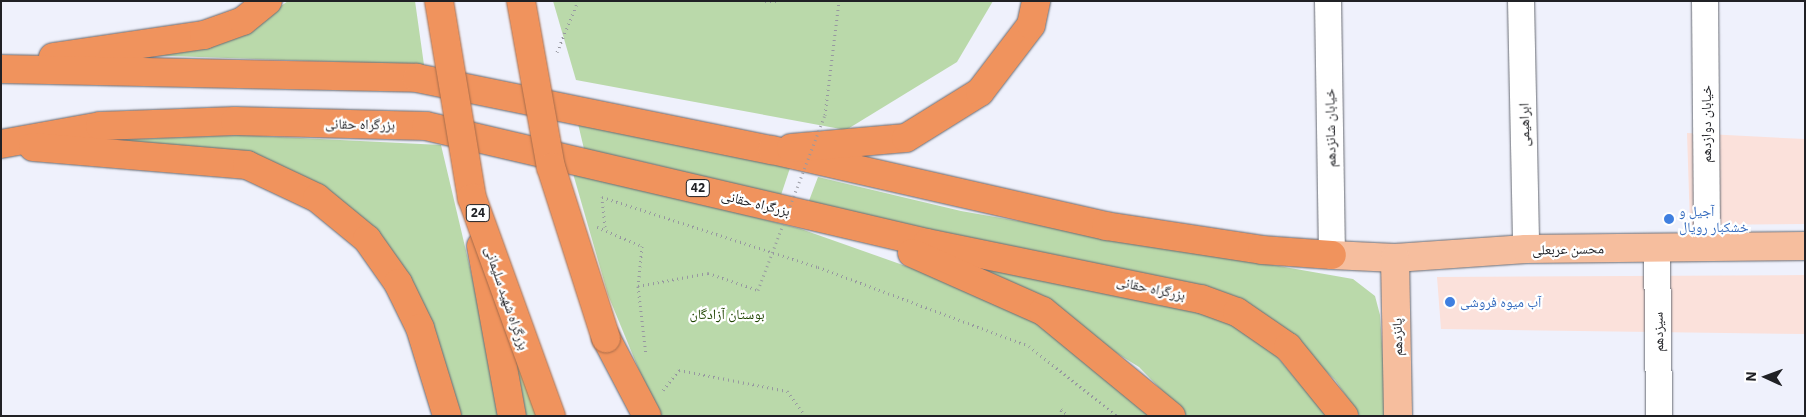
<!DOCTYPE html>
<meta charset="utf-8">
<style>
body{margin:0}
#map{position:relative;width:1806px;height:417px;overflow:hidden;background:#eff1fc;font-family:"IBM Plex Sans","Noto Naskh Arabic",sans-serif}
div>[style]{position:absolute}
.commercial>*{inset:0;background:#fbe1db}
.green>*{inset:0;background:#bad9aa}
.path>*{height:3px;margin-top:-1.5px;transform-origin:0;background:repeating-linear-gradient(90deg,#9798a0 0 1px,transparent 0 5px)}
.roads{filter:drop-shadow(0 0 1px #686b73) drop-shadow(0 0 1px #686b73)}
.minor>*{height:26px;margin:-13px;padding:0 13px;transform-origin:13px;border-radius:13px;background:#fff}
.major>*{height:28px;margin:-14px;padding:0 14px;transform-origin:14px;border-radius:14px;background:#f6be9e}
.highway>*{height:28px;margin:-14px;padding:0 14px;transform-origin:14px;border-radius:14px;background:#f0935d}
.path-bridge>*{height:3px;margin-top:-1.5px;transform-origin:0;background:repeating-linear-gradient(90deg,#9798a0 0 1px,transparent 0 5px)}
.bridges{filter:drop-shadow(0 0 1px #a76b49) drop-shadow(0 0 1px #a76b49)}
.highway-bridge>*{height:28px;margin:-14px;padding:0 14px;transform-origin:14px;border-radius:14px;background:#f0935d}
.dots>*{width:14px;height:14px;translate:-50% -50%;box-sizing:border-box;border:2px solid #fff;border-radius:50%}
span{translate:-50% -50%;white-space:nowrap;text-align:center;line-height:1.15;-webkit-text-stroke:4.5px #fff;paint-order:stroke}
.shield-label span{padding:1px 4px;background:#fff;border:1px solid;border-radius:4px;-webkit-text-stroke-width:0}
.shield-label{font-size:12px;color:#202125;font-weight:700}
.street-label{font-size:14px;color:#202125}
.shop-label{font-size:14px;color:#366cbe}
.left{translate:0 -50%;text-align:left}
.park-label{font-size:14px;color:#1f4500}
.frame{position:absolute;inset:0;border:2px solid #202125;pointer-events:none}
.north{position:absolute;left:1741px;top:352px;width:50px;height:50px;-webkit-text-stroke:4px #fff;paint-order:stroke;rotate:272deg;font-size:14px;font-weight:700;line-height:20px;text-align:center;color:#202125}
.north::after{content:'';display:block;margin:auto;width:18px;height:22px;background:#202125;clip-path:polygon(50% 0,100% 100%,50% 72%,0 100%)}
</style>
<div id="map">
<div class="commercial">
<div style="clip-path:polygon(1687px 133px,1805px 139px,1805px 224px,1690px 225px)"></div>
<div style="clip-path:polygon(1805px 275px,1805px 334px,1441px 329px,1437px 277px)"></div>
</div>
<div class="green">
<div style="clip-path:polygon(288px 1px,415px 1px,424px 65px,142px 55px,244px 32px)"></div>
<div style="clip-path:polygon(553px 1px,993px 1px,957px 62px,846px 130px,576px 80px)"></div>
<div style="clip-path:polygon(575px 111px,790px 168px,779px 201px,656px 165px,584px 149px)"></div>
<div style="clip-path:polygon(239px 135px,441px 145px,505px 416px,455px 416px,411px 287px,290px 175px,61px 142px)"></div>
<div style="clip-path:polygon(572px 170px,801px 229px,982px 293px,1034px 315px,1157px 416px,658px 416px,608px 295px)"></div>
<div style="clip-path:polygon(818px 177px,961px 211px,1353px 279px,1375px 296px,1380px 315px,1387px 416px,1360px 416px,1335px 380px,1273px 320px,807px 206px)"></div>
<div style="clip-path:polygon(948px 255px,1213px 311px,1268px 346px,1327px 416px,1187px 416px,1139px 367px,994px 277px)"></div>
<div style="clip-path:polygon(496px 294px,538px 416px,518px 416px)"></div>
</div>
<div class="path">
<div style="left:765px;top:1px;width:11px"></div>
<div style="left:557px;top:52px;width:55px;rotate:-67.6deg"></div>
<div style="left:825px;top:115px;width:115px;rotate:-83deg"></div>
<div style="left:597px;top:227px;width:49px;rotate:22.9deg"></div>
<div style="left:642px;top:246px;width:40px;rotate:95.7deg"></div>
<div style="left:638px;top:286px;width:71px;rotate:-10.5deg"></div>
<div style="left:708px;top:273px;width:53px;rotate:18.8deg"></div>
<div style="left:605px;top:227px;width:30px;rotate:-96deg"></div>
<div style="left:602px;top:197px;width:227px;rotate:18deg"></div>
<div style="left:818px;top:267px;width:225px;rotate:20.5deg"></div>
<div style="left:1029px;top:346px;width:112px;rotate:38.5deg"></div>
<div style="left:638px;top:286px;width:69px;rotate:83.4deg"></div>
<div style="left:663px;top:390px;width:26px;rotate:-51deg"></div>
<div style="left:679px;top:370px;width:110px;rotate:11deg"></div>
<div style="left:787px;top:391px;width:31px;rotate:54deg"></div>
<div style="left:1062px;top:416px;width:7px;rotate:-98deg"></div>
<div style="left:1061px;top:409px;width:11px;rotate:41deg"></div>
</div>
<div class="roads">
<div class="minor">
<div style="left:1328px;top:1px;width:254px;rotate:89.1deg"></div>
<div style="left:1521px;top:1px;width:248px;rotate:88.8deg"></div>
<div style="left:1705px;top:1px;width:246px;rotate:89.5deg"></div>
<div style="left:1657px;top:247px;width:169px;rotate:89.3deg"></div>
</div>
<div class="major">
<div style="left:1332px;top:255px;width:63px;rotate:2.7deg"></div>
<div style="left:1395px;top:258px;width:131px;rotate:-3.9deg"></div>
<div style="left:1526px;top:249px;width:279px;rotate:-0.6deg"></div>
<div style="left:1395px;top:258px;width:158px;rotate:88.9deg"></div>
</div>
<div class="highway">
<div style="left:53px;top:57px;width:153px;rotate:-8.3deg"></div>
<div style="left:204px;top:35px;width:41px;rotate:-19.7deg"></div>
<div style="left:243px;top:21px;width:32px;rotate:-39deg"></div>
<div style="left:1px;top:69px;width:416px;rotate:1.2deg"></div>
<div style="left:417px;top:78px;width:362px;rotate:11.5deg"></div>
<div style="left:772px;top:150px;width:343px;rotate:12.8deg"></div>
<div style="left:1106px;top:226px;width:158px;rotate:8.7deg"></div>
<div style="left:1262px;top:250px;width:70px;rotate:4.1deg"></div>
<div style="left:1px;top:144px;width:101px;rotate:-10.3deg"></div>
<div style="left:100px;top:126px;width:135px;rotate:-2.1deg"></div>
<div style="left:235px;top:121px;width:191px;rotate:1.5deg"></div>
<div style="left:426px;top:126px;width:514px;rotate:13.14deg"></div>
<div style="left:927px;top:243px;width:280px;rotate:11.6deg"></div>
<div style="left:1201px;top:299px;width:38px;rotate:20deg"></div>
<div style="left:1237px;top:312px;width:62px;rotate:34.5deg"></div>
<div style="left:1288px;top:347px;width:89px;rotate:50.9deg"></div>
<div style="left:33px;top:147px;width:215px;rotate:4.8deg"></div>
<div style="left:247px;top:165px;width:77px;rotate:25.2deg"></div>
<div style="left:317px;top:198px;width:65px;rotate:39.4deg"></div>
<div style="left:367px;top:239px;width:54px;rotate:54.8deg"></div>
<div style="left:398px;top:283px;width:50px;rotate:63.9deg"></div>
<div style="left:420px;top:328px;width:92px;rotate:72.9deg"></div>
<div style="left:791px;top:148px;width:115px;rotate:-5deg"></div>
<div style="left:906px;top:138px;width:87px;rotate:-31.9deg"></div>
<div style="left:980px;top:92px;width:84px;rotate:-52.7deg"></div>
<div style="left:1031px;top:25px;width:25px;rotate:-78deg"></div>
<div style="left:481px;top:246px;width:173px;rotate:79.7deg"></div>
<div style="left:912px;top:253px;width:143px;rotate:23.9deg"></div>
<div style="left:1043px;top:311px;width:166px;rotate:39.4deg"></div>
<div style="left:606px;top:338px;width:88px;rotate:62.3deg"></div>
</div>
</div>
<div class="path-bridge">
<div style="left:758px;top:290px;width:187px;rotate:-69.1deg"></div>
</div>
<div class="bridges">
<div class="highway-bridge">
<div style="left:439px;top:1px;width:200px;rotate:80.5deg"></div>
<div style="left:472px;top:198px;width:232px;rotate:70.1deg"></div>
<div style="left:521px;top:1px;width:169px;rotate:79.8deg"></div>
<div style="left:551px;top:167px;width:180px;rotate:72.2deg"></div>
</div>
</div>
<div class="dots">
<div style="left:1669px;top:219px;background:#3f7fe0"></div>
<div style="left:1450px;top:302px;background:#3f7fe0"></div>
</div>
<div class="shield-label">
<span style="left:698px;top:188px">42</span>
<span style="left:478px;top:213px">24</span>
</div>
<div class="street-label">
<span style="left:360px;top:124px;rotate:1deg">بزرگراه حقانی</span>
<span style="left:1706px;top:124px;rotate:-90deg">خیابان دوازدهم</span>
<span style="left:1524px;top:125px;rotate:-91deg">ابراهیمی</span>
<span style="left:1330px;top:128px;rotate:-91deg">خیابان شانزدهم</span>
<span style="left:756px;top:203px;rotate:14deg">بزرگراه حقانی</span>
<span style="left:1568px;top:249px;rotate:-1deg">محسن عربعلی</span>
<span style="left:1151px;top:288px;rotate:12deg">بزرگراه حقانی</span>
<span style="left:507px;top:298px;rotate:71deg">بزرگراه شهید سلیمانی</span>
<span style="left:1658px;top:332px;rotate:-91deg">سیزدهم</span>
<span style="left:1397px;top:337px;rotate:-91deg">پانزدهم</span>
</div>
<div class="shop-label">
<span class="left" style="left:1679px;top:219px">آجیل و<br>خشکبار رویال</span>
<span class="left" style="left:1460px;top:302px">آب میوه فروشی</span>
</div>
<div class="park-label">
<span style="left:727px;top:314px">بوستان آزادگان</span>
</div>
<div class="frame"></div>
<div class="north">N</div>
</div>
